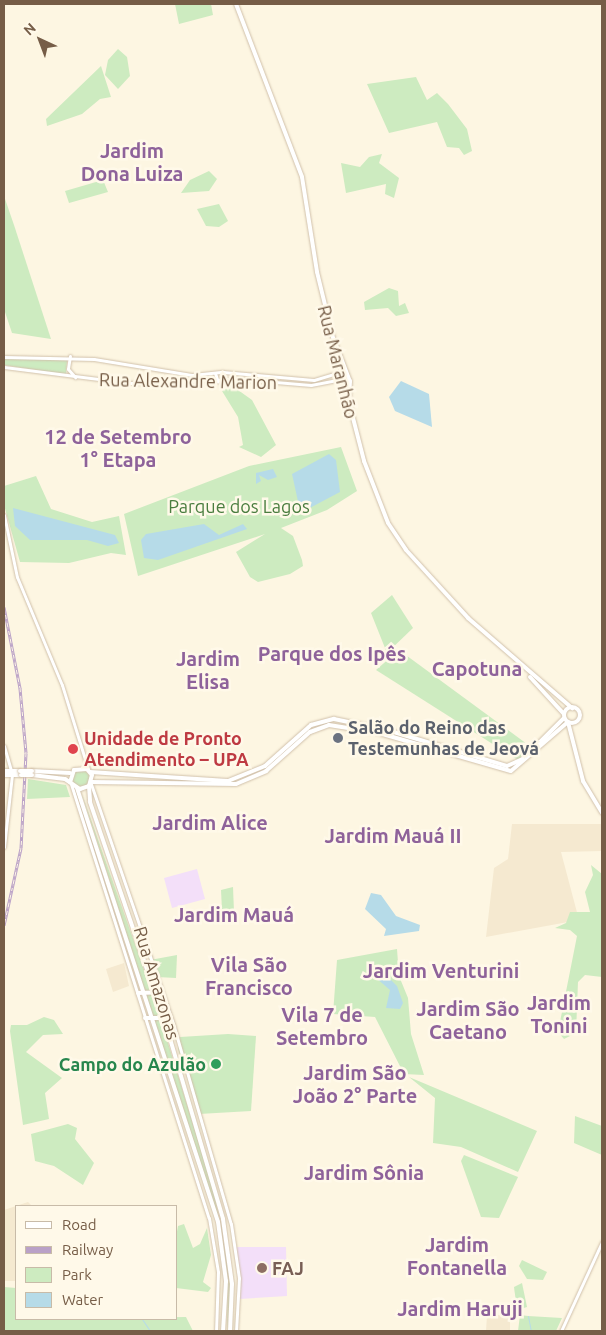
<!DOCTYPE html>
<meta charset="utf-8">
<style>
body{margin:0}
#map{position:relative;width:606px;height:1335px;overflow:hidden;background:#fdf6e2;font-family:Ubuntu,sans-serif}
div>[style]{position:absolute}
.residential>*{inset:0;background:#f5e9d0}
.education>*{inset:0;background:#f3dff9}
.green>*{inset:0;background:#cdebc0}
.round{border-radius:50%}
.water>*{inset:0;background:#b6dbe8}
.stream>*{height:1px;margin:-0.5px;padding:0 0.5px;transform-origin:0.5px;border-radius:0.5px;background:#b6dbe8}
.roads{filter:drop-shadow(0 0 1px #d1c1ab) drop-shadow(0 0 1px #d1c1ab)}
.tertiary>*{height:3px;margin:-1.5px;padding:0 1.5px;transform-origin:1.5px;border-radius:1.5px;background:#fff}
.secondary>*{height:4px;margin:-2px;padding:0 2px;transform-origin:2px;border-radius:2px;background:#fff}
.secondary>.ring{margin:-2px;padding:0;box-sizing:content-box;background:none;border:4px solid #fff;border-radius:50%}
.rail>*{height:3px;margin-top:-1.5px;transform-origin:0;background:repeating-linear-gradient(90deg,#fff9e9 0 4px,#baa1c7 0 8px);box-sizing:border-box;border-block:1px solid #baa1c7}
.bridges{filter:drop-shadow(0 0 1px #d2bfa5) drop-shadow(0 0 1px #d2bfa5)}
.secondary-bridge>*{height:4px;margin:-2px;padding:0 2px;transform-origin:2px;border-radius:2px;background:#fff}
.dots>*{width:14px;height:14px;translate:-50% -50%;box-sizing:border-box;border:2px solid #fff9e9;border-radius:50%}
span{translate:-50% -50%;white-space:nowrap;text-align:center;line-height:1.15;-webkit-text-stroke:5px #fff9e9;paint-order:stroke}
.street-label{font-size:18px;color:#765d47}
.park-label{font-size:18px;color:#4a7d3f}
.worship-label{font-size:18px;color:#5b616d;font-weight:700}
.left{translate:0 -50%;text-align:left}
.health-label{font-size:18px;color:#be3a42;font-weight:700}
.leisure-label{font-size:18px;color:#27864d;font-weight:700}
.right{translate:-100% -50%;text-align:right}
.education-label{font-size:18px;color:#785e54;font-weight:700}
.quarter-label{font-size:20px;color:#8e629a;font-weight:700}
.frame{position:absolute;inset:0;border:5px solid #765d47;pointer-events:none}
.legend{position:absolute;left:15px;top:1205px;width:162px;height:115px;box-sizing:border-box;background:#fff9e9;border:1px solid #c8bba8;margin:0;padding:6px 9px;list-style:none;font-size:15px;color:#765d47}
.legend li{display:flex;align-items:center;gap:10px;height:25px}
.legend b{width:25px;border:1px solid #c8bba8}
.north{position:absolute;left:15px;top:15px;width:50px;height:50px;-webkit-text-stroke:4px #fff9e9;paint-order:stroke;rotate:317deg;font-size:14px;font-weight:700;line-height:20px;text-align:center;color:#765d47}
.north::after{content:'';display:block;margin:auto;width:18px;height:22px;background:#765d47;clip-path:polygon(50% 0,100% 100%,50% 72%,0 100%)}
</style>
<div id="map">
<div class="residential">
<div style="clip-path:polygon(512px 824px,602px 824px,602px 851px,561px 852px,579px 920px,486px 937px,494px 868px,508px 859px)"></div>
<div style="clip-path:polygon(124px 963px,129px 986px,113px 992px,106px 969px)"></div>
<div style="clip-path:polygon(28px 1202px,32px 1206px,16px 1206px,16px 1281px,4px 1281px,4px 1210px)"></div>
<div style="clip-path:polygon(487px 1315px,510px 1315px,510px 1331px,486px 1331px)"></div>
</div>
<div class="education">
<div style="clip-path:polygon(197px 869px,205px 899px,172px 908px,164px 878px)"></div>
<div style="clip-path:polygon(236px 1247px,286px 1247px,287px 1296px,240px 1299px)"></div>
</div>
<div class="green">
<div style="clip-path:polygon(175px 4px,211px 4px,213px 15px,179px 24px)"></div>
<div style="clip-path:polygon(118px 49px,127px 57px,130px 76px,118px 89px,105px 75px,108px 60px)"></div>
<div style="clip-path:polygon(101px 66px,111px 97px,100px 99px,82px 114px,47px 126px,46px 119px)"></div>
<div style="clip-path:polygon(416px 77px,427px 100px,437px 93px,448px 104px,467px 129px,472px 151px,464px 155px,459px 148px,447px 147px,437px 122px,389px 133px,367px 84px)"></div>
<div style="clip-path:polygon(382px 154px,379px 163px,399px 178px,394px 198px,385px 194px,386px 184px,346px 193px,341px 163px,360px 167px,369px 157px)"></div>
<div style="clip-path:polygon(209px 171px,217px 179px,209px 191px,181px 193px,190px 180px)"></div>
<div style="clip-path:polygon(103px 180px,108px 192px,69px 203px,65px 191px)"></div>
<div style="clip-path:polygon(4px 196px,14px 225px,51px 339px,12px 333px,4px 309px)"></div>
<div style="clip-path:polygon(219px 204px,228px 221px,219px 227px,206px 226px,197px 209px)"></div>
<div style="clip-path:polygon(389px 288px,398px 291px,399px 306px,405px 303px,409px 313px,396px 316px,388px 308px,365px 310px,364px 302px)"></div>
<div style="clip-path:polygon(4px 358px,67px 360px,66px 375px,4px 365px)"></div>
<div style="clip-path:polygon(231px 385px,252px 400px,276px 445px,261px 457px,239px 447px,243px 445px,238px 417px,222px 391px)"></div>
<div style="clip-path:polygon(341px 447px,357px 491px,327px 510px,281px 528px,293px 536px,302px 560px,303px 566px,290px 574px,258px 582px,250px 577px,236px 552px,265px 534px,138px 576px,124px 514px,249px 466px)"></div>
<div style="clip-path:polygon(36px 476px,51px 509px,92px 522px,119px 516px,126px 555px,111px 553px,69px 563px,20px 562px,4px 505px,4px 486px)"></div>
<div style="clip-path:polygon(392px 595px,413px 628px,387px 653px,371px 613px)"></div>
<div style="clip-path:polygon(399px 650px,531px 747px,518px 760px,376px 670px)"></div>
<div class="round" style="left:72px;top:770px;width:18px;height:18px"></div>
<div style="clip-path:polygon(28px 779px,66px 785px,70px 797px,27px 799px)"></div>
<div style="clip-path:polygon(81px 791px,155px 1001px,214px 1192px,231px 1282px,227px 1331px,228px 1281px,219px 1225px)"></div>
<div style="clip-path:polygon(591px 865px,602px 874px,602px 977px,585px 975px,578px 982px,576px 1033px,564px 1039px,558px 1032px,577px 936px,570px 930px,555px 928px,566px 923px,570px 912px,590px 912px,585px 892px,593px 875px)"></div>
<div style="clip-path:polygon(233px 887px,234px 912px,222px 910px,221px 890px)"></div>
<div style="clip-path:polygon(397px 949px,399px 976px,408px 998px,411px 1034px,424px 1075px,404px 1074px,375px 1017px,333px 1014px,337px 960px)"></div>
<div style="clip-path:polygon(177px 955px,176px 978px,157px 977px,150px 960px)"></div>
<div style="clip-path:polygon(44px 1017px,54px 1020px,63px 1034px,43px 1035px,26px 1052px,62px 1078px,45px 1093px,49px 1119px,23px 1125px,10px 1031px,11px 1025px,27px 1025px)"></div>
<div style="clip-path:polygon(228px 1034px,256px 1036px,251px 1111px,199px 1114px,178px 1049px,180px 1037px)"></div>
<div style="clip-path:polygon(409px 1077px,537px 1131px,518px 1172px,461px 1147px,433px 1143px,435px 1098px)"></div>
<div style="clip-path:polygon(575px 1116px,602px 1126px,602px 1155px,574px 1143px)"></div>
<div style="clip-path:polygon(68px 1124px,77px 1128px,75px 1139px,94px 1163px,83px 1185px,54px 1166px,35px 1161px,31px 1134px)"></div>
<div style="clip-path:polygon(464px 1155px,518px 1177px,499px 1218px,481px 1217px,461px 1161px)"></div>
<div style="clip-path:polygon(184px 1224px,193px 1248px,200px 1244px,207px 1228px,211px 1255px,203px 1282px,211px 1288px,208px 1292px,176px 1288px,176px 1237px,178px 1226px)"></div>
<div style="clip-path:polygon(522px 1260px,547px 1272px,543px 1280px,527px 1279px,519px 1266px)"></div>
<div style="clip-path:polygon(522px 1283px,527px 1307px,517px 1310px,514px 1287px)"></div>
<div style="clip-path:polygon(4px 1287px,16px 1288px,16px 1319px,186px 1317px,193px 1331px,4px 1331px)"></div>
<div style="clip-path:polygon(520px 1315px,528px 1316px,562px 1318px,556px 1331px,518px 1331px)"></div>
</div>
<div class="water">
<div style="clip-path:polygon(401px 381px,429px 394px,432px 427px,395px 411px,389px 397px)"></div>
<div style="clip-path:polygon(329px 454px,336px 460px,340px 492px,304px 511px,299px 506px,292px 474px)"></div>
<div style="clip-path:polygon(273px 469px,277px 477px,268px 480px,259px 475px,261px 481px,256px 484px,256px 473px)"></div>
<div style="clip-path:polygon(13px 508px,115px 535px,119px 543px,108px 546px,87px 540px,30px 540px,15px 526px)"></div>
<div style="clip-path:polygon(204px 524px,219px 535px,243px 524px,247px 529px,158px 560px,144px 558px,141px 540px,146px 534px)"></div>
<div style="clip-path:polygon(371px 893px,381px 895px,396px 916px,420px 925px,419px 931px,384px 936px,386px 929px,365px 909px)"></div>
<div style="clip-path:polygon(379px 968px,397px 986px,403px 1003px,400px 1009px,386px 1008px,390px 990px,375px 977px,373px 972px)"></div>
</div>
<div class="stream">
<div style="left:528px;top:1316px;width:15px;rotate:79deg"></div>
<div style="left:142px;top:1319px;width:14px;rotate:56deg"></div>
</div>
<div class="roads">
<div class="tertiary">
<div style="left:70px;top:356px;width:13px;rotate:99deg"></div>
<div style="left:68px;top:369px;width:11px;rotate:49deg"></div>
<div style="left:4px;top:357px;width:90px;rotate:1.3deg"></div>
<div style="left:94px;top:359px;width:99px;rotate:9.3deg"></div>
<div style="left:192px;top:375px;width:31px;rotate:-6deg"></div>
<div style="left:223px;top:372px;width:91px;rotate:5deg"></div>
<div style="left:314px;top:380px;width:28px;rotate:-17deg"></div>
<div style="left:4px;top:367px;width:127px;rotate:7.2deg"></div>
<div style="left:130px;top:383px;width:110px;rotate:-2.1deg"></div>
<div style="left:240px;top:379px;width:71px;rotate:4.8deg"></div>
<div style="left:311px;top:385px;width:33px;rotate:-11deg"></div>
<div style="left:215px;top:373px;width:9px;rotate:72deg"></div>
<div style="left:4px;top:515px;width:63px;rotate:78.2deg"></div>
<div style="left:17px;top:577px;width:117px;rotate:67.4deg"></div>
<div style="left:62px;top:685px;width:88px;rotate:72.8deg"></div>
<div style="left:4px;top:746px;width:26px;rotate:74deg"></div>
<div style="left:71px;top:784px;width:455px;rotate:72.4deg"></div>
<div style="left:209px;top:1218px;width:55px;rotate:80.5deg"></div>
<div style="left:218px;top:1272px;width:59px;rotate:91.9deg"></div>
<div style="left:91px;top:784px;width:257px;rotate:71.1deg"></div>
<div style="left:174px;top:1027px;width:205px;rotate:73.9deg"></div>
<div style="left:231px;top:1224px;width:55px;rotate:81.6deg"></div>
<div style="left:239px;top:1278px;width:53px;rotate:93.2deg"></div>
<div style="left:4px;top:847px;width:72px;rotate:-83.7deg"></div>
<div style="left:561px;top:1331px;width:98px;rotate:-65.3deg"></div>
</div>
<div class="secondary">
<div style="left:236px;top:4px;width:185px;rotate:69.1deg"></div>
<div style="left:302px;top:177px;width:96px;rotate:81deg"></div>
<div style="left:317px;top:272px;width:110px;rotate:76.3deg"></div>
<div style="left:343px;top:379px;width:85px;rotate:75.6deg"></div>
<div style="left:364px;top:461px;width:66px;rotate:68.8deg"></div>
<div style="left:388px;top:523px;width:32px;rotate:56deg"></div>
<div style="left:406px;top:550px;width:92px;rotate:47.6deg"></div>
<div style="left:468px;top:618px;width:138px;rotate:40.9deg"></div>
<div style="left:336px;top:345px;width:39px;rotate:69deg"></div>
<div style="left:350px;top:381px;width:21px;rotate:93deg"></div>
<div style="left:530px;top:677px;width:50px;rotate:47.4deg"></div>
<div class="ring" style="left:564px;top:707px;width:12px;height:12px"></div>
<div style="left:568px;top:722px;width:61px;rotate:75.7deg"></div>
<div style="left:583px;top:781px;width:37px;rotate:59deg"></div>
<div style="left:4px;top:771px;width:16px"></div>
<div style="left:32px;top:771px;width:38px;rotate:3deg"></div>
<div style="left:90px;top:772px;width:138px;rotate:3.7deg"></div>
<div style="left:228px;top:781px;width:40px;rotate:-22deg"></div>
<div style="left:265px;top:766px;width:62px;rotate:-41.7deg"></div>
<div style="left:311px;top:725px;width:24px;rotate:-15deg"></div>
<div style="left:334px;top:719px;width:54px;rotate:11.7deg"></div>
<div style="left:387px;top:730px;width:125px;rotate:16.7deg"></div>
<div style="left:507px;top:766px;width:17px;rotate:-24deg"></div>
<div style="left:523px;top:759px;width:58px;rotate:-45deg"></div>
<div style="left:4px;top:775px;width:17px"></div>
<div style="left:32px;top:775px;width:33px;rotate:7deg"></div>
<div style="left:65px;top:779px;width:18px;rotate:34deg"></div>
<div style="left:80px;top:789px;width:9px;rotate:-18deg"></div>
<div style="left:89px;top:786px;width:11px;rotate:-75deg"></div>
<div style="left:92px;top:775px;width:8px;rotate:-130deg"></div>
<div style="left:87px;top:769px;width:13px;rotate:176deg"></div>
<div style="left:74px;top:770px;width:13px;rotate:108deg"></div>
<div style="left:91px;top:782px;width:145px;rotate:0.8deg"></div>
<div style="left:236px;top:784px;width:33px;rotate:-23deg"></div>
<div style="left:266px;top:771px;width:59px;rotate:-41.6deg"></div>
<div style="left:310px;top:732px;width:20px;rotate:-20deg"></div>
<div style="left:329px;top:725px;width:51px;rotate:9.1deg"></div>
<div style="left:379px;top:733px;width:137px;rotate:16.1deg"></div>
<div style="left:511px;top:771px;width:75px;rotate:-40.7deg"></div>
<div style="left:89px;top:786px;width:16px;rotate:86deg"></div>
<div style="left:90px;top:802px;width:236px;rotate:71.2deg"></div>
<div style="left:166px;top:1025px;width:202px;rotate:73.6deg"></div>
<div style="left:223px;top:1219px;width:66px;rotate:82.1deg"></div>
<div style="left:232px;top:1284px;width:47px;rotate:92.4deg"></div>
<div style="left:77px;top:788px;width:456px;rotate:72deg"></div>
<div style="left:218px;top:1222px;width:60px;rotate:82.3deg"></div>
<div style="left:226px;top:1281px;width:50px;rotate:93.4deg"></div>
<div style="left:138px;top:993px;width:23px;rotate:-2deg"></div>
<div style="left:145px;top:1018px;width:26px"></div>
</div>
</div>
<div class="rail">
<div style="left:4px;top:607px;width:83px;rotate:78.8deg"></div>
<div style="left:20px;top:688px;width:65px;rotate:84.7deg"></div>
<div style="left:26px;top:753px;width:95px;rotate:93deg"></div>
<div style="left:21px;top:848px;width:79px;rotate:102.4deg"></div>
</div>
<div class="bridges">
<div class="secondary-bridge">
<div style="left:20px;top:771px;width:12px"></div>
<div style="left:21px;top:775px;width:11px"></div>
</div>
</div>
<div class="dots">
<div style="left:338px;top:738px;background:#6b7280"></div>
<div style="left:73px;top:749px;background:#e0444e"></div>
<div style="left:216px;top:1064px;background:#2e9e5b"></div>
<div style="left:262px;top:1268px;background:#8d6e63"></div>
</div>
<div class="street-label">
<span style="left:338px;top:362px;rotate:76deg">Rua Maranhão</span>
<span style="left:188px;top:381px;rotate:1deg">Rua Alexandre Marion</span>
<span style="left:157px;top:983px;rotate:73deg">Rua Amazonas</span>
</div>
<div class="park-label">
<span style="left:239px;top:506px">Parque dos Lagos</span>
</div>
<div class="worship-label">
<span class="left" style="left:348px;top:738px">Salão do Reino das<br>Testemunhas de Jeová</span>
</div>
<div class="health-label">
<span class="left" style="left:84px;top:749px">Unidade de Pronto<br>Atendimento – UPA</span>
</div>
<div class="leisure-label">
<span class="right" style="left:206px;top:1064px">Campo do Azulão</span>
</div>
<div class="education-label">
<span class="left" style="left:272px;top:1268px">FAJ</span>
</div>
<div class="quarter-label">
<span style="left:132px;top:162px">Jardim<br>Dona Luiza</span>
<span style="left:118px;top:448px">12 de Setembro<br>1° Etapa</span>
<span style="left:332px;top:653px">Parque dos Ipês</span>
<span style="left:208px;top:670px">Jardim<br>Elisa</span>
<span style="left:477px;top:668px">Capotuna</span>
<span style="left:210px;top:822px">Jardim Alice</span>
<span style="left:393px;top:835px">Jardim Mauá II</span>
<span style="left:234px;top:914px">Jardim Mauá</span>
<span style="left:249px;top:976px">Vila São<br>Francisco</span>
<span style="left:441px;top:970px">Jardim Venturini</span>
<span style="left:559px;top:1014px">Jardim<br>Tonini</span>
<span style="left:468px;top:1020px">Jardim São<br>Caetano</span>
<span style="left:322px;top:1026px">Vila 7 de<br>Setembro</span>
<span style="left:355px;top:1084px">Jardim São<br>João 2° Parte</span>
<span style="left:364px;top:1172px">Jardim Sônia</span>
<span style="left:457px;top:1256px">Jardim<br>Fontanella</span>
<span style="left:460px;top:1308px">Jardim Haruji</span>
</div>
<div class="frame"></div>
<ul class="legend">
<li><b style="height:6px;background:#fff"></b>Road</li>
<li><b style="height:6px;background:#baa1c7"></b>Railway</li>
<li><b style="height:14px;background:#cdebc0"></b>Park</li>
<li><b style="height:14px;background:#b6dbe8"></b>Water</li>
</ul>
<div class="north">N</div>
</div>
